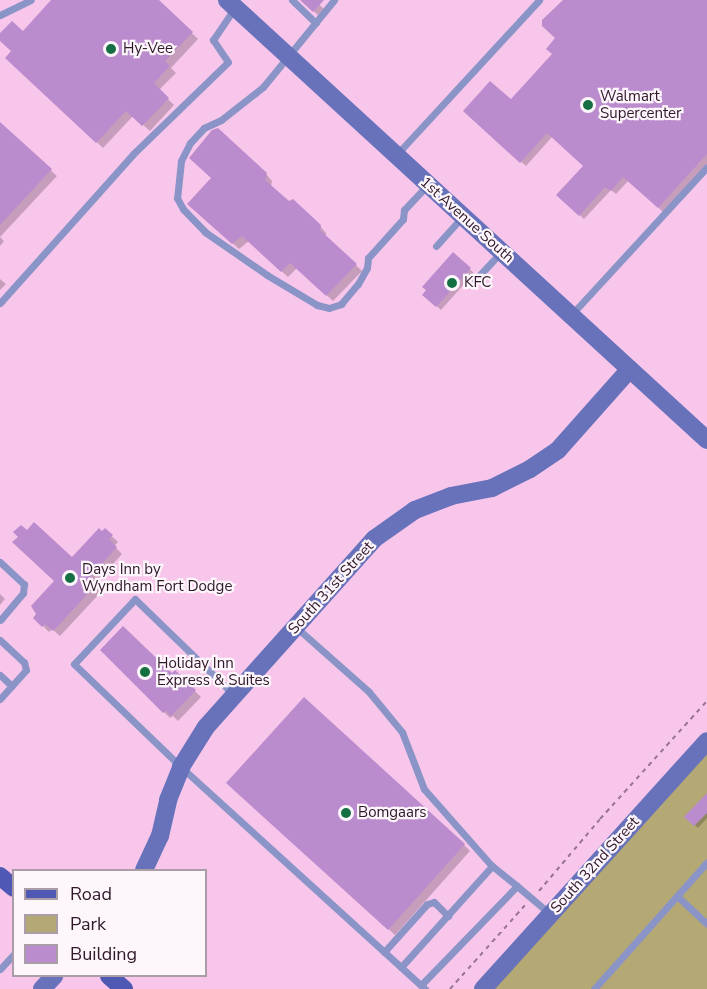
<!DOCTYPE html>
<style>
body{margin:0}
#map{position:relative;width:707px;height:989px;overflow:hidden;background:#f8c6eb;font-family:"Nunito Sans",sans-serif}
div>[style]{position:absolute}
.green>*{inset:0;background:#b4a875}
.shadow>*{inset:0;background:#0003}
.building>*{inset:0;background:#ba8bcd}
.path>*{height:2px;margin-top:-1px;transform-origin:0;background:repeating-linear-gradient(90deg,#9a7591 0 4.5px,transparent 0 9px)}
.lane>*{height:7px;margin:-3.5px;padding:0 3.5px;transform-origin:3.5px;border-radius:3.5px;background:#8b94c7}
.secondary>*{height:18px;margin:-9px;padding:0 9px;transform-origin:9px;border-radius:9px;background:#6772bb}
.primary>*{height:18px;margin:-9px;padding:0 9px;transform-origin:9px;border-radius:9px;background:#4f58b2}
.dots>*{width:16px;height:16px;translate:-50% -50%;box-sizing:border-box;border:3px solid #fdf6fb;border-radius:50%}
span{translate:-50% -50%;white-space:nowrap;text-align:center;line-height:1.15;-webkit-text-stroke:4.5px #fdf6fb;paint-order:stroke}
.poi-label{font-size:15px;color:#2f182a}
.left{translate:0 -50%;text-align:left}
.street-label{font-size:15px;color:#2f182a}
.legend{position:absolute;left:12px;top:869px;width:195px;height:108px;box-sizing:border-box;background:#fdf6fb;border:2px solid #ab9da7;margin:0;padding:8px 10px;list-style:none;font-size:18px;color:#2f182a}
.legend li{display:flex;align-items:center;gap:12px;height:30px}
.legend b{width:30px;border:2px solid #ab9da7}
</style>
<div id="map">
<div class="green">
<div style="clip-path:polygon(707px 741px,707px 989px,483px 989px)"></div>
</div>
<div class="shadow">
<div style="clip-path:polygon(53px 0,157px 0,198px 39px,171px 68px,176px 73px,159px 90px,174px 105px,150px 131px,133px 116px,103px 148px,7px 58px,13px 51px,0 36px,23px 33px)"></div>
<div style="clip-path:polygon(301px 0,314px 0,324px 9px,318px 15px)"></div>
<div style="clip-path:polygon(565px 0,707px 0,707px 164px,663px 212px,629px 180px,616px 194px,611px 190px,584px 219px,558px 195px,585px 166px,552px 137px,526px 166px,465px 111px,511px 102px,554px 54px)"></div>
<div style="clip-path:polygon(0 124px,57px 176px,0 237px,4px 241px,0 246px)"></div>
<div style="clip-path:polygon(266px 174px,272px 181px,271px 187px,320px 226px,326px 233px,326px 237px,362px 271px,333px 301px,297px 268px,288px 277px,249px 241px,239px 249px,195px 210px)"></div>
<div style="clip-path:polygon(453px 254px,474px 273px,441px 310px,424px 295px)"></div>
<div style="clip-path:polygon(0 279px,6px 284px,0 290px)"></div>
<div style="clip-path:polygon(105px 530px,118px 542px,114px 546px,122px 554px,94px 585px,101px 592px,60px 636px,52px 629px,49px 632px,35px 618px,72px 559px)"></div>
<div style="clip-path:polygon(0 594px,5px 599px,0 605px)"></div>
<div style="clip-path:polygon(102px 650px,172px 675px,175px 672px,201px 697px,178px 721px,173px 716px,170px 718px)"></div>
<div style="clip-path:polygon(234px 789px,464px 845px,470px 851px,395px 935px)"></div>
<div style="clip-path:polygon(707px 797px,707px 818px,698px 828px,687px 817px)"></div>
</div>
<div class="building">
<div style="clip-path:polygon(51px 0,159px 0,193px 32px,165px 61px,170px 66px,154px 83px,169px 98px,142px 126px,126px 111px,96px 143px,5px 58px,11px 51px,0 41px,0 33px,12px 21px,23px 31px)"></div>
<div style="clip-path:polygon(300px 0,324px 0,313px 12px)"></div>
<div style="clip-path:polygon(563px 0,707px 0,707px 154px,658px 208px,623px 177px,611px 191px,605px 187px,579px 216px,556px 195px,583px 166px,547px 133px,520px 163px,463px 111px,490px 81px,511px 99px,552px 54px,546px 49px,555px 38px,542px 26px,542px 20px)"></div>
<div style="clip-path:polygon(0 122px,52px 169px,0 225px)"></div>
<div style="clip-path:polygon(218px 128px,267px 173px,265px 180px,289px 201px,293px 199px,321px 225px,320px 230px,357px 264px,326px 296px,290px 263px,281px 272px,242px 236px,232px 244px,187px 204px,211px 178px,189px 158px,212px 130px)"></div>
<div style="clip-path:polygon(453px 252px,471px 268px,436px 307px,422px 295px,426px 290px,422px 287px)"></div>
<div style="clip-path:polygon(34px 522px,72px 557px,99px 528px,102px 531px,105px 528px,113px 535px,109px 539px,117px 547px,89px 578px,96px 585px,53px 631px,45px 624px,42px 627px,33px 618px,36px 614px,31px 606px,54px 581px,12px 542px,18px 537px,13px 532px,21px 525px,27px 530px)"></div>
<div style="clip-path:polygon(123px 626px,172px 673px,175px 670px,196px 690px,171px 716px,166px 711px,163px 713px,100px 650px)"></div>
<div style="clip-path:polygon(304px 697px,465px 844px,388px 930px,226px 783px)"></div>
<div style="clip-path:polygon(707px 793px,707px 813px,694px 826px,684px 817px)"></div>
</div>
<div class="path">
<div style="left:539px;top:891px;width:94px;rotate:-49.7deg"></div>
<div style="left:600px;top:819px;width:159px;rotate:-47.8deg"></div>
<div style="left:450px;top:989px;width:114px;rotate:-48.2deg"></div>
</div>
<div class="lane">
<div style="left:292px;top:0;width:33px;rotate:44deg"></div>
<div style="left:334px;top:0;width:112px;rotate:129.2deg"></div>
<div style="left:263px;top:87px;width:53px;rotate:141.8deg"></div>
<div style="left:221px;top:120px;width:19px;rotate:155deg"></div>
<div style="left:204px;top:128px;width:21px;rotate:133deg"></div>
<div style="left:190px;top:143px;width:20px;rotate:117deg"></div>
<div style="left:181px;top:161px;width:37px;rotate:96deg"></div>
<div style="left:177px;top:198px;width:13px;rotate:61deg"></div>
<div style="left:183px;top:209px;width:32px;rotate:46deg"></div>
<div style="left:205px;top:232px;width:75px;rotate:34.7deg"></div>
<div style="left:267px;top:275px;width:58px;rotate:31deg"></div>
<div style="left:317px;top:305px;width:12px;rotate:14deg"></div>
<div style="left:329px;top:308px;width:13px;rotate:-18deg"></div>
<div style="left:341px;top:304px;width:26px;rotate:-50deg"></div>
<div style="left:358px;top:284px;width:18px;rotate:-61deg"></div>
<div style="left:367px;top:268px;width:10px;rotate:-84deg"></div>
<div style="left:368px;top:258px;width:52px;rotate:-48.1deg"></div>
<div style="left:403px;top:219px;width:9px;rotate:-84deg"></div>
<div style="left:404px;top:210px;width:33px;rotate:-47deg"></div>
<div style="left:0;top:15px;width:34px;rotate:-26deg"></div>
<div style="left:398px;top:153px;width:208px;rotate:-47.3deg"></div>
<div style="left:436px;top:246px;width:40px;rotate:-48deg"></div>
<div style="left:475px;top:280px;width:37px;rotate:-47deg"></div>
<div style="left:0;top:303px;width:200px;rotate:-48.2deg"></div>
<div style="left:133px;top:154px;width:132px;rotate:-44.1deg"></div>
<div style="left:228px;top:62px;width:27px;rotate:-124deg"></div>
<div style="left:213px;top:40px;width:40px;rotate:-56deg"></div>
<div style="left:571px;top:315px;width:201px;rotate:-47.4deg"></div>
<div style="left:0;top:562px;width:33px;rotate:43deg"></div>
<div style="left:24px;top:584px;width:9px;rotate:96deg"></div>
<div style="left:23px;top:593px;width:35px;rotate:130deg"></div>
<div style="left:297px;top:628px;width:96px;rotate:41.6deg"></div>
<div style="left:369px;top:692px;width:52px;rotate:50.5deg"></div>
<div style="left:402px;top:732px;width:61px;rotate:68.9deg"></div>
<div style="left:424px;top:789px;width:103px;rotate:48.6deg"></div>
<div style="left:492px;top:866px;width:136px;rotate:132deg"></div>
<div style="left:0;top:640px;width:33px;rotate:43deg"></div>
<div style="left:24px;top:662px;width:8px;rotate:76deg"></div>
<div style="left:26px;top:670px;width:39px;rotate:132deg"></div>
<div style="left:0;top:675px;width:16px;rotate:43deg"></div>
<div style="left:234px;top:695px;width:138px;rotate:-135.9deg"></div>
<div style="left:135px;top:599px;width:89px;rotate:133.2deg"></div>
<div style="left:74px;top:664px;width:149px;rotate:43.9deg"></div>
<div style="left:181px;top:767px;width:330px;rotate:42.3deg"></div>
<div style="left:517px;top:886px;width:42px;rotate:40.2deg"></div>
<div style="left:677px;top:896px;width:41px;rotate:43deg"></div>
<div style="left:384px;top:952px;width:64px;rotate:-48.1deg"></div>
<div style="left:427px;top:904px;width:7px;rotate:-16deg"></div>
<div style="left:434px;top:902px;width:20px;rotate:45deg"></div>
<div style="left:0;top:969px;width:21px;rotate:-47deg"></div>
<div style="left:421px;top:985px;width:138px;rotate:-45.9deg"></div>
<div style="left:517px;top:886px;width:32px;rotate:-141deg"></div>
<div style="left:594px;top:989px;width:170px;rotate:-48.3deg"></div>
</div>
<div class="secondary">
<div style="left:227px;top:0;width:651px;rotate:42.51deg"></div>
<div style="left:144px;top:870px;width:38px;rotate:-65deg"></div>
<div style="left:160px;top:836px;width:37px;rotate:-77deg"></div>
<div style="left:168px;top:800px;width:35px;rotate:-68deg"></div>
<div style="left:181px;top:767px;width:47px;rotate:-58deg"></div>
<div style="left:206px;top:727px;width:252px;rotate:-48.2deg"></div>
<div style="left:374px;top:539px;width:50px;rotate:-35.3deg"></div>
<div style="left:415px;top:510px;width:39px;rotate:-21deg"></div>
<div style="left:451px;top:496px;width:42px;rotate:-11deg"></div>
<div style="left:492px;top:488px;width:42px;rotate:-26.6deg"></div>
<div style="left:530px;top:469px;width:34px;rotate:-34deg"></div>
<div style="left:558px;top:450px;width:108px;rotate:-48.4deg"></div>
<div style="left:42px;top:989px;width:18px;rotate:-47deg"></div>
<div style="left:483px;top:989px;width:334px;rotate:-47.9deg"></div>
</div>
<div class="primary">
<div style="left:0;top:876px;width:18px;rotate:41deg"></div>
<div style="left:109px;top:976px;width:20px;rotate:41deg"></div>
</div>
<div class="dots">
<div style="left:111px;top:49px;background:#156f43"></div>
<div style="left:588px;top:105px;background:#156f43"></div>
<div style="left:452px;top:283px;background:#156f43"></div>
<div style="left:70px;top:578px;background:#156f43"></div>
<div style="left:145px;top:672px;background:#156f43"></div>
<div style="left:346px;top:813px;background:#156f43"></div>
</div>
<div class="poi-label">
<span class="left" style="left:123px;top:49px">Hy-Vee</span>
<span class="left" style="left:600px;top:105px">Walmart<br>Supercenter</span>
<span class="left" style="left:464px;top:283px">KFC</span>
<span class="left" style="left:82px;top:578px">Days Inn by<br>Wyndham Fort Dodge</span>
<span class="left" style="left:157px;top:672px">Holiday Inn<br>Express &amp; Suites</span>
<span class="left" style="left:358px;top:813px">Bomgaars</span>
</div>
<div class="street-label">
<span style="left:467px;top:220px;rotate:42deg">1st Avenue South</span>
<span style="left:331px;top:588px;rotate:-48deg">South 31st Street</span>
<span style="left:595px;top:865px;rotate:-48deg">South 32nd Street</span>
</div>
<ul class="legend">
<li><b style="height:8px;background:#4f58b2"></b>Road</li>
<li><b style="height:16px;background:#b4a875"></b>Park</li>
<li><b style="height:16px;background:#ba8bcd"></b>Building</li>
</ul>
</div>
